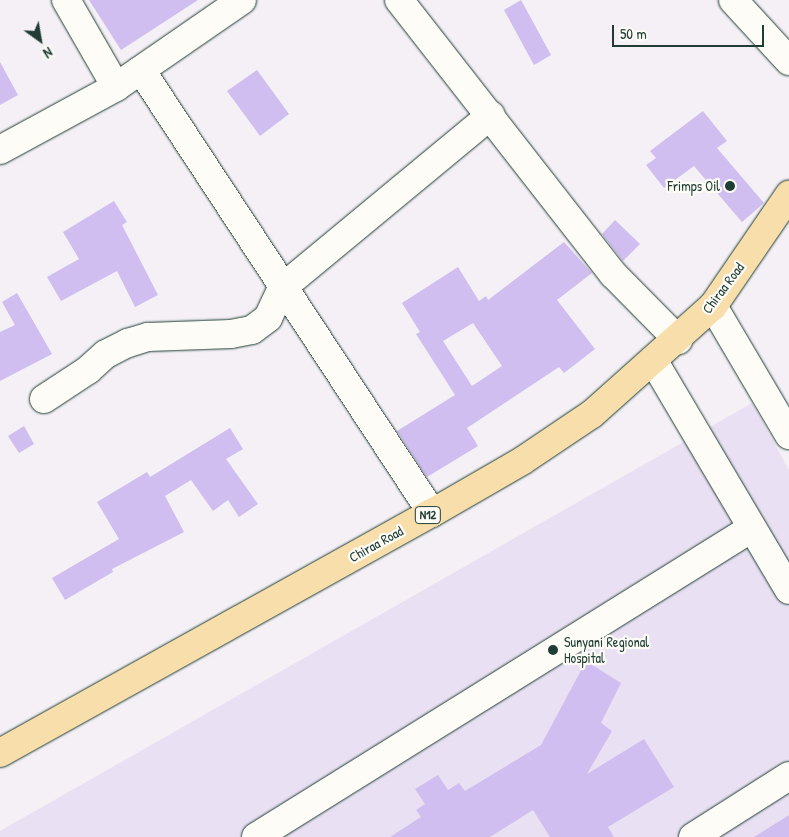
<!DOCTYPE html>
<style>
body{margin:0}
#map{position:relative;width:789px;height:837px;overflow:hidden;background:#f4f0f5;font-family:"Patrick Hand",sans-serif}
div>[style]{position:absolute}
.built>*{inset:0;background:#e9e1f3}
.building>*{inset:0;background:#cfbeef}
.roads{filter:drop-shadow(0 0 1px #1f3d34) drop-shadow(0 0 1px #1f3d34)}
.minor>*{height:28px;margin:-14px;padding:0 14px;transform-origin:14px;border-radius:14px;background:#fdfcf7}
.highway>*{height:28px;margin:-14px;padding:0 14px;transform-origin:14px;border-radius:14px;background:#f8deab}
.dots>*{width:14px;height:14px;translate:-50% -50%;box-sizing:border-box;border:2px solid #fdfcf7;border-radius:50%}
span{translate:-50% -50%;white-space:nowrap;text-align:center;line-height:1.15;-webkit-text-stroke:4.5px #fdfcf7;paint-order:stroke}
.shield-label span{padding:1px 4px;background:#fdfcf7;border:1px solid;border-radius:4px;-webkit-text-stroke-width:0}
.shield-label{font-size:12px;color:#1f3d34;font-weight:700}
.poi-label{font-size:14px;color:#1f3d34}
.right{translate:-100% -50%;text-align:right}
.left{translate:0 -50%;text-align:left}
.street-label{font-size:14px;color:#1f3d34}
.north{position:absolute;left:15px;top:15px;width:50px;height:50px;-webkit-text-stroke:4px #fdfcf7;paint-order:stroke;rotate:148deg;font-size:14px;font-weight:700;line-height:20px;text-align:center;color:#1f3d34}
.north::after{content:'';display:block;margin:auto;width:18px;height:22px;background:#1f3d34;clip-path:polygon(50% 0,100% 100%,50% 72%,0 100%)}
.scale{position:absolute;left:612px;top:25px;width:152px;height:22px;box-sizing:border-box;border:2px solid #1f3d34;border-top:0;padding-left:6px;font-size:15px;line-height:18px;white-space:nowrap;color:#1f3d34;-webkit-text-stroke:4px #fdfcf7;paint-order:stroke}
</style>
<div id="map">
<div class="built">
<div style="clip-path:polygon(752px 403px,789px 470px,789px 837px,0 837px,0 831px)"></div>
</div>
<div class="building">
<div style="clip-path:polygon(89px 0,198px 0,121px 50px)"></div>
<div style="clip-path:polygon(521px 0,551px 55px,534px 65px,504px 10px)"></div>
<div style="clip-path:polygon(0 62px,18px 95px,0 105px)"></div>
<div style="clip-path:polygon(257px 70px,289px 114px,260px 136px,227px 91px)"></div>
<div style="clip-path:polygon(703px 111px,727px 141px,717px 148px,764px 203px,742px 222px,694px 166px,664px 188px,646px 165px,656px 158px,650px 151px)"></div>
<div style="clip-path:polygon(114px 201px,127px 222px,122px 225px,158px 295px,135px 307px,117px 271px,61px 301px,47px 277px,79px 259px,63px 232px)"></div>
<div style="clip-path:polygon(615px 220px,640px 244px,623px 261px,602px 234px)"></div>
<div style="clip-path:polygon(evenodd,564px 242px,592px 273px,557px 300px,595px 349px,564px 373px,559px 367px,467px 428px,478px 446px,427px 477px,397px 431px,455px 395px,416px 334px,420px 332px,402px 303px,458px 267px,479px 301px,486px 296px,488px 300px,564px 242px,473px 323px,502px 366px,472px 386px,443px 341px,473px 323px)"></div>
<div style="clip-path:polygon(17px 293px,52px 354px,0 381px,0 332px,15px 325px,2px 302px)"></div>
<div style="clip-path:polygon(24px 426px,34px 444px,19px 453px,8px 436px)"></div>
<div style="clip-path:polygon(230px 428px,243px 449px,226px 459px,258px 504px,239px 517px,228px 500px,213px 511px,191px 480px,165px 496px,184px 532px,112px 569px,113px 572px,65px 600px,52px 578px,119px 539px,97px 502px,147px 472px,150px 477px)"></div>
<div style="clip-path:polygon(586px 661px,621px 683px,601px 723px,612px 731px,587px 774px,644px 739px,674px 787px,608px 827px,614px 837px,550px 837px,533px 810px,490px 837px,390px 837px,421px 817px,416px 810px,425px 804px,415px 789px,438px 775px,448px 790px,459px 783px,465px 791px,541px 745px)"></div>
<div style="clip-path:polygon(789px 815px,789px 837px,754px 837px)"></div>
</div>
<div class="roads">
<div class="minor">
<div style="left:66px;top:0;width:100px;rotate:60.1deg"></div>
<div style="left:399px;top:0;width:348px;rotate:52deg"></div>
<div style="left:613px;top:274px;width:93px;rotate:45.4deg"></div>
<div style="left:733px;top:0;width:83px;rotate:47.4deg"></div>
<div style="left:141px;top:70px;width:530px;rotate:56.7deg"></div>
<div style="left:0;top:150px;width:132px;rotate:-28.5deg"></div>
<div style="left:116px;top:87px;width:153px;rotate:-34.6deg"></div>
<div style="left:713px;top:306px;width:150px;rotate:59.5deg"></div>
<div style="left:653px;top:360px;width:267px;rotate:59.4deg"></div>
<div style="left:44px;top:399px;width:53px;rotate:-33.4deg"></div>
<div style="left:88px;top:370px;width:24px;rotate:-42deg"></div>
<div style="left:106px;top:354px;width:25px;rotate:-27deg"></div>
<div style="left:128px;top:343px;width:21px;rotate:-17deg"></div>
<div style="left:148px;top:337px;width:83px;rotate:-2.1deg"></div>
<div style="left:231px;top:334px;width:21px;rotate:-11deg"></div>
<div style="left:252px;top:330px;width:20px;rotate:-37deg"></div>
<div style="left:268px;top:318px;width:33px;rotate:-65deg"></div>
<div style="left:282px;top:288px;width:271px;rotate:-39.6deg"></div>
<div style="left:256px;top:837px;width:584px;rotate:-31.92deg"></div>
<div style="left:693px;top:837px;width:114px;rotate:-32.4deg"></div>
</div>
<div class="highway">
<div style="left:0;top:753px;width:494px;rotate:-29.1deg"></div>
<div style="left:432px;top:513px;width:104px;rotate:-30deg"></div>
<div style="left:522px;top:461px;width:84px;rotate:-33.9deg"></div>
<div style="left:592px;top:414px;width:162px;rotate:-41.8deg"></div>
<div style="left:713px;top:306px;width:135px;rotate:-55.6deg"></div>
</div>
</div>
<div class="dots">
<div style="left:730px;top:186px;background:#1f3d34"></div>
<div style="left:553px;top:650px;background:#1f3d34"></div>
</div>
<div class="shield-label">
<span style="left:428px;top:515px">N12</span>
</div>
<div class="poi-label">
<span class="right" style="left:720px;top:186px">Frimps Oil</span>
<span class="left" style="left:564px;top:650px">Sunyani Regional<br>Hospital</span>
</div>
<div class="street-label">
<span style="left:723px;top:288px;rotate:-53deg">Chiraa Road</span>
<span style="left:376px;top:544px;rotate:-29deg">Chiraa Road</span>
</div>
<div class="north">N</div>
<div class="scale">50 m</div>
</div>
